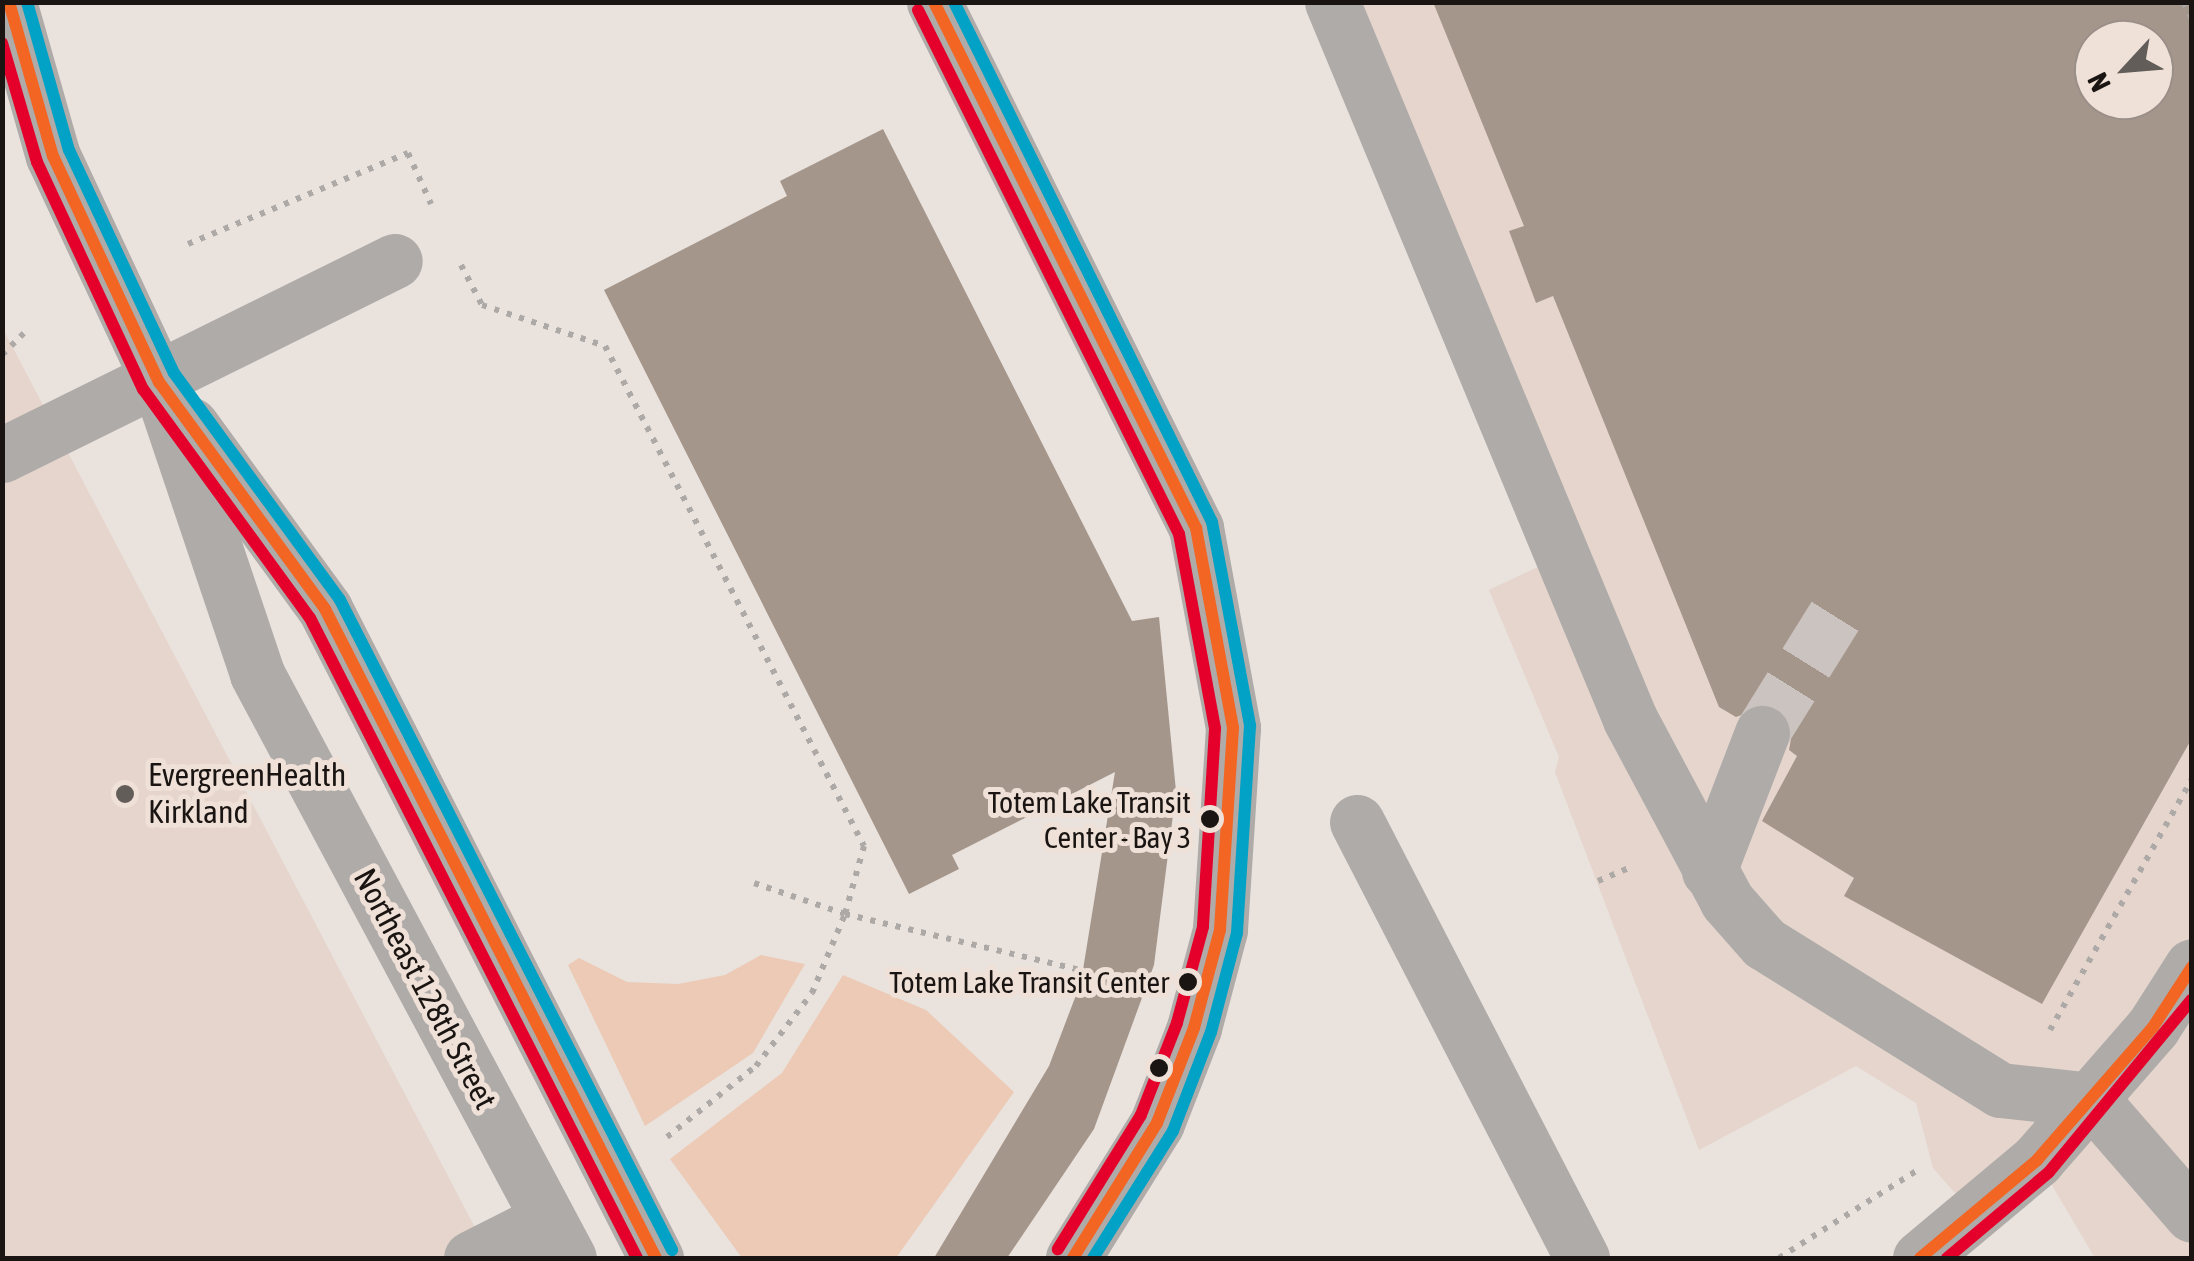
<!DOCTYPE html>
<style>
body{margin:0}
#map{position:relative;width:2194px;height:1261px;overflow:hidden;background:#eae2dd;font-family:"Asap Condensed",sans-serif}
div>[style]{position:absolute}
.built>*{inset:0;background:#e5d5cc}
.green>*{inset:0;background:#eccab5}
.building>*{inset:0;background:#a5968b}
.minor-tunnel>*{height:55px;margin-top:-27.5px;transform-origin:0;background:repeating-linear-gradient(90deg,#cbc3bf 0 55px,transparent 0 83px)}
.path>*{height:6px;margin-top:-3px;transform-origin:0;background:repeating-linear-gradient(90deg,#ada9a7 0 5px,transparent 0 13px)}
.minor>*{height:55px;margin:-27.5px;padding:0 27.5px;transform-origin:27.5px;border-radius:27.5px;background:#aeaba9}
.bus-1>*{height:12px;margin:-6px;padding:0 6px;transform-origin:6px;border-radius:6px;background:#f26522}
.bus-2>*{height:12px;margin:-6px;padding:0 6px;transform-origin:6px;border-radius:6px;background:#e4002b}
.bus-3>*{height:12px;margin:-6px;padding:0 6px;transform-origin:6px;border-radius:6px;background:#01a2c5}
.dots>*{width:28px;height:28px;translate:-50% -50%;box-sizing:border-box;border:5px solid #efe1d8;border-radius:50%}
span{translate:-50% -50%;white-space:nowrap;text-align:center;line-height:1.15;-webkit-text-stroke:10px #efe1d8;paint-order:stroke}
.bus-label{font-size:30px;color:#1a1512}
.right{translate:-100% -50%;text-align:right}
.poi-label{font-size:32px;color:#1a1512}
.left{translate:0 -50%;text-align:left}
.street-label{font-size:32px;color:#1a1512}
.frame{position:absolute;inset:0;border:5px solid #1a1512;pointer-events:none}
.north{position:absolute;left:2074px;top:20px;width:100px;height:100px;box-sizing:border-box;background:#efe1d8;border:2px solid #9a8f89;border-radius:50%;rotate:244deg;font-size:28px;font-weight:700;line-height:40px;text-align:center;color:#1a1512}
.north::after{content:'';display:block;margin:auto;width:35px;height:45px;background:#635d59;clip-path:polygon(50% 0,100% 100%,50% 72%,0 100%)}
</style>
<div id="map">
<div class="built">
<div style="clip-path:polygon(evenodd,1332px 3px,2191px 3px,2191px 1258px,2095px 1258px,2037px 1160px,1975px 1216px,1933px 1168px,1916px 1103px,1856px 1066px,1699px 1150px,1555px 772px,1559px 757px,1489px 590px,1540px 566px,1332px 3px,2094px 40px,2154px 40px,2154px 100px,2094px 100px,2094px 40px)"></div>
<div style="clip-path:polygon(3px 329px,491px 1258px,3px 1258px)"></div>
</div>
<div class="green">
<div style="clip-path:polygon(761px 955px,805px 964px,753px 1053px,645px 1126px,568px 965px,579px 958px,627px 982px,678px 984px,725px 975px)"></div>
<div style="clip-path:polygon(843px 975px,926px 1010px,1014px 1092px,896px 1258px,742px 1258px,670px 1159px,782px 1073px)"></div>
</div>
<div class="building">
<div style="clip-path:polygon(evenodd,1433px 2px,2192px 2px,2192px 738px,2042px 1004px,1844px 896px,1854px 878px,1762px 821px,1797px 756px,1789px 750px,1793px 727px,1772px 704px,1736px 717px,1719px 707px,1553px 296px,1536px 303px,1509px 231px,1524px 226px,1433px 2px,2094px 40px,2154px 40px,2154px 100px,2094px 100px,2094px 40px)"></div>
<div style="clip-path:polygon(883px 129px,1132px 621px,1159px 617px,1176px 791px,1154px 965px,1094px 1129px,1007px 1258px,934px 1258px,1049px 1066px,1081px 982px,1115px 772px,952px 855px,959px 869px,909px 894px,604px 290px,787px 196px,780px 181px)"></div>
</div>
<div class="minor-tunnel">
<div style="left:1762px;top:733px;width:153px;rotate:-58.1deg"></div>
</div>
<div class="path">
<div style="left:2184px;top:2px;width:19px;rotate:65deg"></div>
<div style="left:188px;top:244px;width:238px;rotate:-22.5deg"></div>
<div style="left:408px;top:153px;width:56px;rotate:65.7deg"></div>
<div style="left:461px;top:265px;width:45px;rotate:62.3deg"></div>
<div style="left:482px;top:305px;width:130px;rotate:18.4deg"></div>
<div style="left:605px;top:346px;width:563px;rotate:62.62deg"></div>
<div style="left:864px;top:846px;width:71px;rotate:105.6deg"></div>
<div style="left:845px;top:914px;width:96px;rotate:-161.2deg"></div>
<div style="left:2px;top:355px;width:35px;rotate:-45deg"></div>
<div style="left:1598px;top:881px;width:38px;rotate:-23deg"></div>
<div style="left:2050px;top:1030px;width:288px;rotate:-60.5deg"></div>
<div style="left:667px;top:1137px;width:114px;rotate:-38.6deg"></div>
<div style="left:756px;top:1066px;width:92px;rotate:-52.5deg"></div>
<div style="left:812px;top:993px;width:86px;rotate:-67.3deg"></div>
<div style="left:845px;top:914px;width:301px;rotate:13.4deg"></div>
<div style="left:1779px;top:1258px;width:168px;rotate:-32.4deg"></div>
</div>
<div class="minor">
<div style="left:9px;top:2px;width:160px;rotate:74.1deg"></div>
<div style="left:53px;top:156px;width:250px;rotate:64.9deg"></div>
<div style="left:159px;top:382px;width:308px;rotate:71.4deg"></div>
<div style="left:257px;top:674px;width:662px;rotate:61.89deg"></div>
<div style="left:934px;top:2px;width:588px;rotate:63.52deg"></div>
<div style="left:1196px;top:528px;width:203px;rotate:79.5deg"></div>
<div style="left:1233px;top:728px;width:202px;rotate:93.7deg"></div>
<div style="left:1220px;top:930px;width:101px;rotate:104.9deg"></div>
<div style="left:1194px;top:1028px;width:102px;rotate:111.3deg"></div>
<div style="left:1157px;top:1123px;width:159px;rotate:121.9deg"></div>
<div style="left:1332px;top:2px;width:776px;rotate:67.43deg"></div>
<div style="left:1630px;top:719px;width:206px;rotate:61.9deg"></div>
<div style="left:1727px;top:901px;width:56px;rotate:48.6deg"></div>
<div style="left:1764px;top:943px;width:278px;rotate:31.9deg"></div>
<div style="left:2000px;top:1090px;width:93px;rotate:6.2deg"></div>
<div style="left:2092px;top:1100px;width:152px;rotate:49deg"></div>
<div style="left:191px;top:425px;width:228px;rotate:53.9deg"></div>
<div style="left:325px;top:609px;width:729px;rotate:62.98deg"></div>
<div style="left:2px;top:455px;width:438px;rotate:-26.3deg"></div>
<div style="left:1357px;top:822px;width:491px;rotate:62.7deg"></div>
<div style="left:1709px;top:871px;width:148px;rotate:-69deg"></div>
<div style="left:471px;top:1258px;width:86px;rotate:-26.9deg"></div>
<div style="left:1920px;top:1258px;width:153px;rotate:-39.9deg"></div>
<div style="left:2037px;top:1160px;width:176px;rotate:-48.9deg"></div>
<div style="left:2153px;top:1027px;width:72px;rotate:-57.4deg"></div>
</div>
<div class="bus-1">
<div style="left:9px;top:2px;width:160px;rotate:74.1deg"></div>
<div style="left:53px;top:156px;width:250px;rotate:64.9deg"></div>
<div style="left:159px;top:382px;width:281px;rotate:53.8deg"></div>
<div style="left:325px;top:609px;width:729px;rotate:62.98deg"></div>
<div style="left:934px;top:2px;width:588px;rotate:63.52deg"></div>
<div style="left:1196px;top:528px;width:203px;rotate:79.5deg"></div>
<div style="left:1233px;top:728px;width:202px;rotate:93.7deg"></div>
<div style="left:1220px;top:930px;width:101px;rotate:104.9deg"></div>
<div style="left:1194px;top:1028px;width:102px;rotate:111.3deg"></div>
<div style="left:1157px;top:1123px;width:159px;rotate:121.9deg"></div>
<div style="left:1920px;top:1258px;width:153px;rotate:-39.9deg"></div>
<div style="left:2037px;top:1160px;width:176px;rotate:-48.9deg"></div>
<div style="left:2153px;top:1027px;width:72px;rotate:-57deg"></div>
</div>
<div class="bus-2">
<div style="left:918px;top:10px;width:585px;rotate:63.52deg"></div>
<div style="left:1179px;top:534px;width:198px;rotate:79.5deg"></div>
<div style="left:1215px;top:729px;width:198px;rotate:93.5deg"></div>
<div style="left:1203px;top:927px;width:99px;rotate:105.2deg"></div>
<div style="left:1177px;top:1023px;width:99px;rotate:111.4deg"></div>
<div style="left:1141px;top:1115px;width:158px;rotate:121.8deg"></div>
<div style="left:2px;top:43px;width:124px;rotate:73.6deg"></div>
<div style="left:37px;top:162px;width:251px;rotate:65deg"></div>
<div style="left:143px;top:389px;width:283px;rotate:53.9deg"></div>
<div style="left:310px;top:618px;width:719px;rotate:62.94deg"></div>
<div style="left:1947px;top:1258px;width:133px;rotate:-40.1deg"></div>
<div style="left:2049px;top:1172px;width:224px;rotate:-50.4deg"></div>
</div>
<div class="bus-3">
<div style="left:27px;top:2px;width:154px;rotate:74.2deg"></div>
<div style="left:69px;top:150px;width:246px;rotate:64.8deg"></div>
<div style="left:174px;top:373px;width:281px;rotate:53.8deg"></div>
<div style="left:340px;top:600px;width:730px;rotate:62.94deg"></div>
<div style="left:954px;top:2px;width:580px;rotate:63.61deg"></div>
<div style="left:1212px;top:522px;width:208px;rotate:79.4deg"></div>
<div style="left:1250px;top:726px;width:207px;rotate:93.6deg"></div>
<div style="left:1237px;top:933px;width:102px;rotate:104.7deg"></div>
<div style="left:1211px;top:1032px;width:106px;rotate:111deg"></div>
<div style="left:1173px;top:1131px;width:150px;rotate:122.2deg"></div>
</div>
<div class="dots">
<div style="left:125px;top:794px;background:#635d59"></div>
<div style="left:1210px;top:819px;background:#1a1512"></div>
<div style="left:1188px;top:982px;background:#1a1512"></div>
<div style="left:1159px;top:1068px;background:#1a1512"></div>
</div>
<div class="bus-label">
<span class="right" style="left:1191px;top:819px">Totem Lake Transit<br>Center - Bay 3</span>
<span class="right" style="left:1169px;top:982px">Totem Lake Transit Center</span>
</div>
<div class="poi-label">
<span class="left" style="left:148px;top:794px">EvergreenHealth<br>Kirkland</span>
</div>
<div class="street-label">
<span style="left:425px;top:989px;rotate:62deg">Northeast 128th Street</span>
</div>
<div class="frame"></div>
<div class="north">N</div>
</div>
